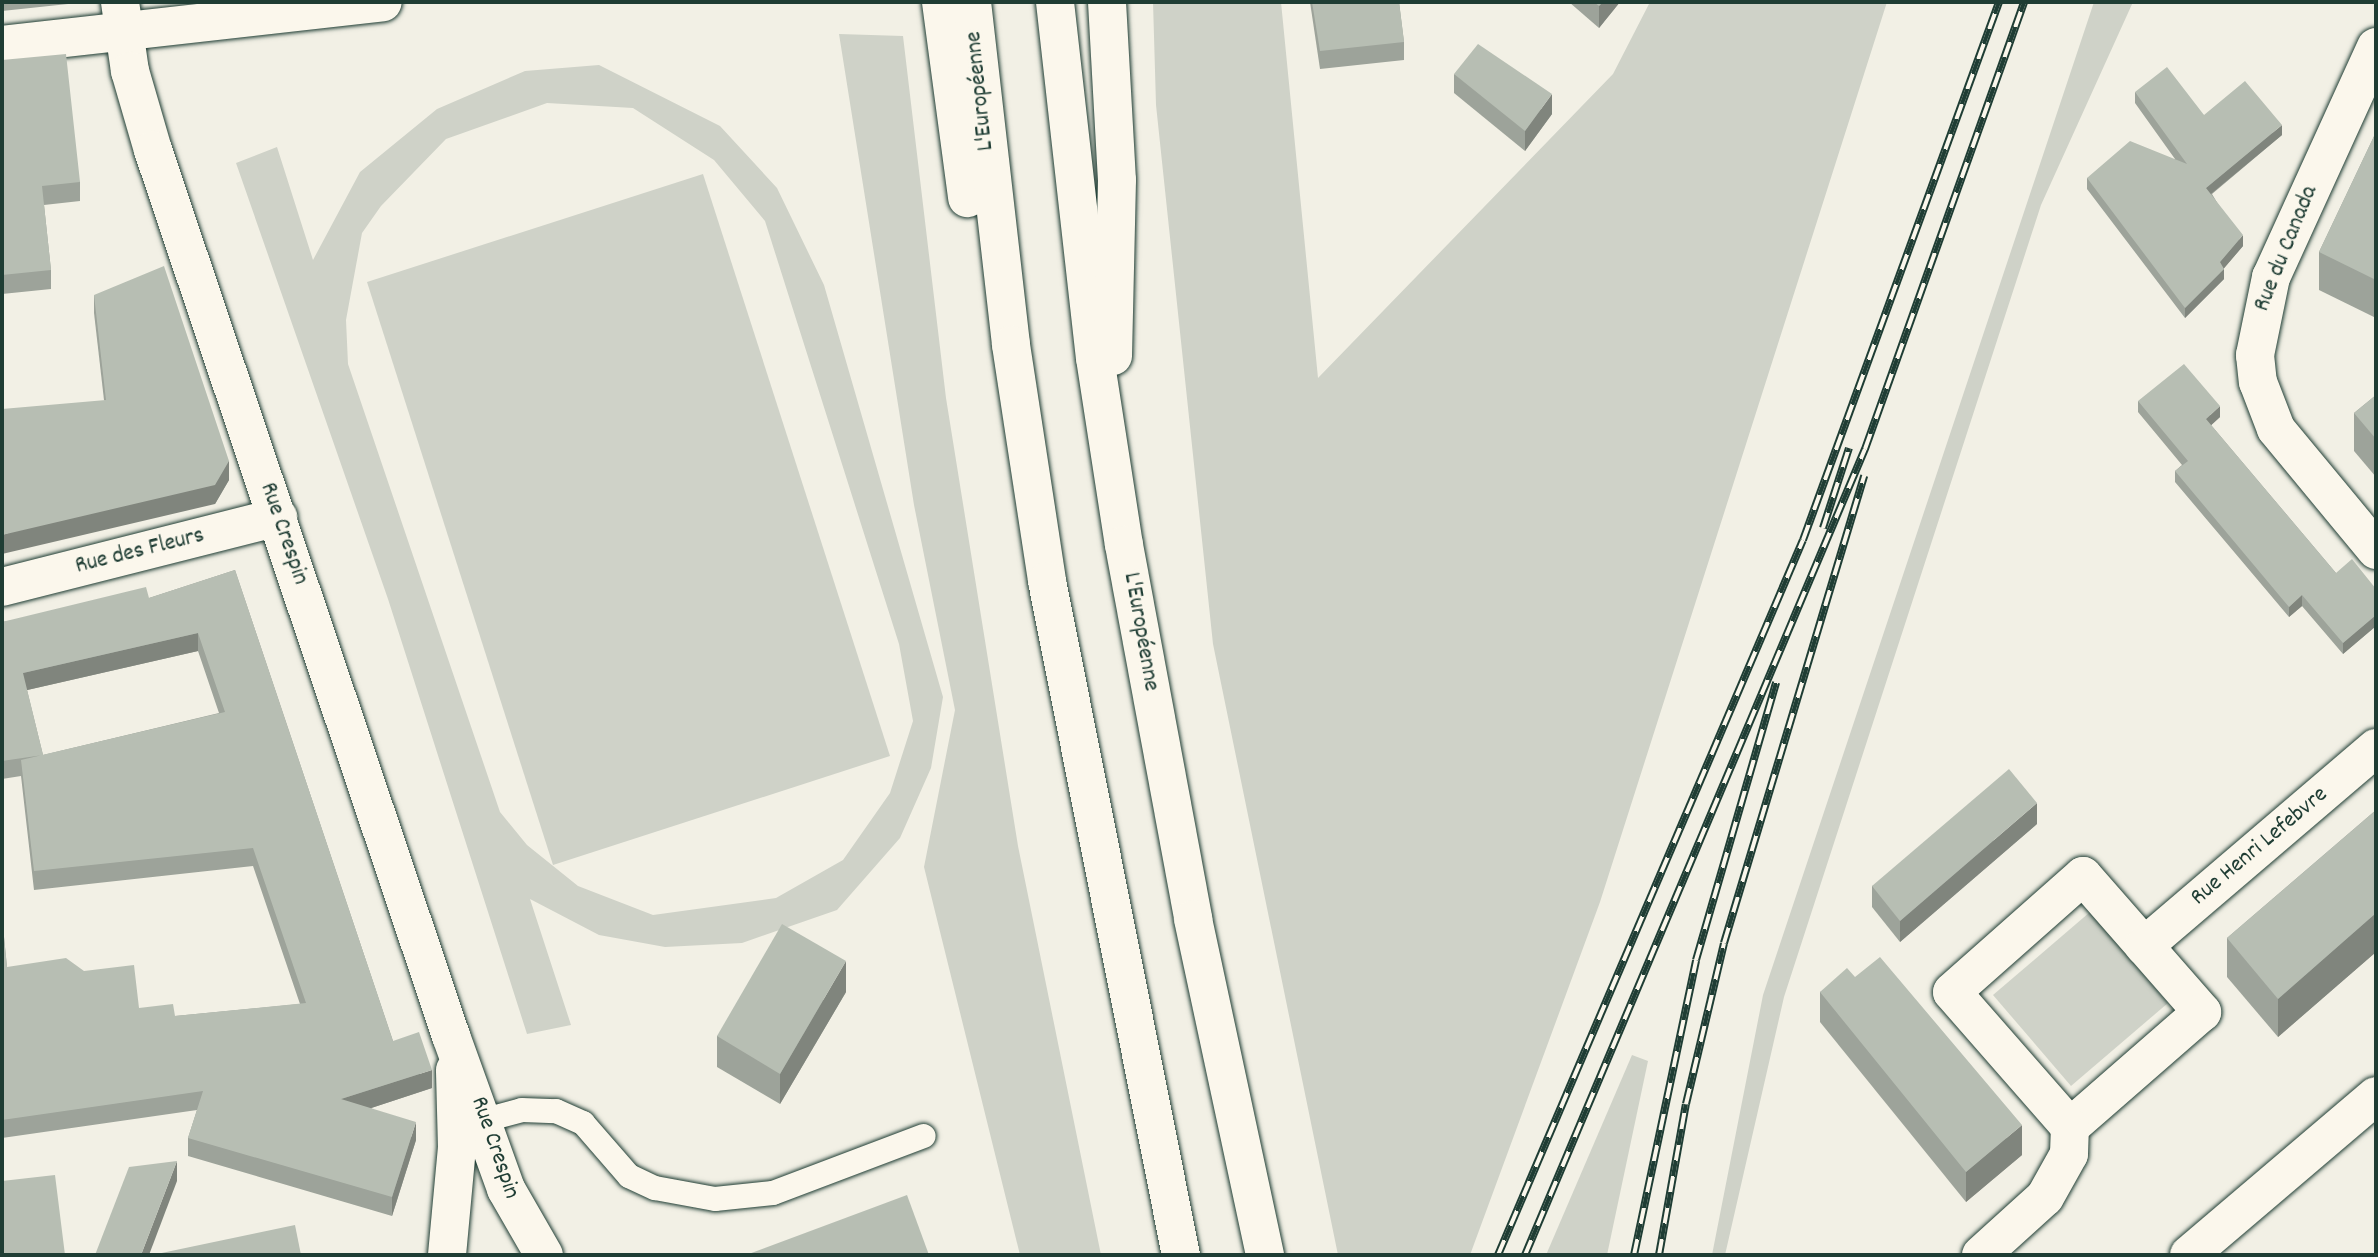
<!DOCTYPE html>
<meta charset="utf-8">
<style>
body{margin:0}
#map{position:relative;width:2378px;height:1257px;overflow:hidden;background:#f2f0e5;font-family:Dekko,sans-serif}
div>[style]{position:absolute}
.green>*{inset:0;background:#cfd2c8}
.roads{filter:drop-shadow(0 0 2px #1f3d34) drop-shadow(0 0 2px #1f3d34)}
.lane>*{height:24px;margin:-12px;padding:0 12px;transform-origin:12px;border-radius:12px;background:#fbf7ec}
.street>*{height:38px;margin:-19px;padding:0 19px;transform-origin:19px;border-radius:19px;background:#fbf7ec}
.secondary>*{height:38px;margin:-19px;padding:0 19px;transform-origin:19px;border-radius:19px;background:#fbf7ec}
.highway>*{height:38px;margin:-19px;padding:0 19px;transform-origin:19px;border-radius:19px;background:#fbf7ec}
.rail>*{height:8px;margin-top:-4px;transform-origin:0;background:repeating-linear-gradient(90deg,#fbf7ec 0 16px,#1f3d34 0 32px);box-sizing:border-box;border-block:2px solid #1f3d34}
.wall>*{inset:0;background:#9da39a}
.shaded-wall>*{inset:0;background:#80857d}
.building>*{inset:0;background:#b7beb3}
span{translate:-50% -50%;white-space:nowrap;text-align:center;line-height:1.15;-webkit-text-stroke:6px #fbf7ec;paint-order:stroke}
.street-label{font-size:24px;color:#1f3d34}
.frame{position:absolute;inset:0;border:4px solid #1f3d34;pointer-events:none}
</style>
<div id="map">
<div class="green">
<div style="clip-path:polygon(1153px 2px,1281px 2px,1318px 378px,1613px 74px,1650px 2px,1887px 2px,1600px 902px,1470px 1255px,1338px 1255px,1213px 644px,1156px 105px)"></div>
<div style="clip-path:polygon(2094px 2px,2133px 2px,2041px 205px,1784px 997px,1725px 1255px,1712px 1255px,1763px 995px)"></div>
<div style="clip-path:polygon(839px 34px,903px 36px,946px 398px,1018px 846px,1101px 1255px,1020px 1255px,924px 867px,955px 710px,914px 505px)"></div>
<div style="clip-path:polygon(evenodd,599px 65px,720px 126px,777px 188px,824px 285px,943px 697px,931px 768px,900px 838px,837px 910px,742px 943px,665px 947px,599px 935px,530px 899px,571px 1025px,527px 1034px,388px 599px,236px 163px,277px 147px,313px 260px,360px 172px,437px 109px,525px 71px,599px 65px,547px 103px,633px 108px,714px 160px,765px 221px,899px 644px,913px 721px,890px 793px,843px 860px,776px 898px,653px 915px,578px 886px,527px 845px,500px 812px,348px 364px,346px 320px,362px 233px,381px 206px,446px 139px,547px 103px)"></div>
<div style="clip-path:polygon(703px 174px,890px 756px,553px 865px,367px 282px)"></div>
<div style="clip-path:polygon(2090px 912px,2168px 1003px,2071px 1086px,1993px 995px)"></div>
<div style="clip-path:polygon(1632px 1055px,1648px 1061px,1607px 1255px,1546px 1255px)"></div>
</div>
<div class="roads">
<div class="lane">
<div style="left:485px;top:1120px;width:38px;rotate:-15deg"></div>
<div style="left:522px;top:1110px;width:34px;rotate:2deg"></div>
<div style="left:556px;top:1111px;width:30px;rotate:24deg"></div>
<div style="left:583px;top:1123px;width:70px;rotate:49deg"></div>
<div style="left:629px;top:1176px;width:29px;rotate:25deg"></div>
<div style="left:655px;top:1188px;width:61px;rotate:10.4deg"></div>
<div style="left:715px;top:1199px;width:58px;rotate:-5.9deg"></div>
<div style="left:773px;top:1193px;width:161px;rotate:-20.7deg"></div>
</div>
<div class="street">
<div style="left:2px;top:45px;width:383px;rotate:-6.4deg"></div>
<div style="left:2376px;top:47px;width:253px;rotate:114.5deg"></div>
<div style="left:2271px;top:277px;width:80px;rotate:101.6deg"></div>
<div style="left:2255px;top:355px;width:27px;rotate:84deg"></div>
<div style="left:2258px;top:382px;width:50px;rotate:69deg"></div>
<div style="left:2276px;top:429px;width:157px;rotate:50.4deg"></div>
<div style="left:2px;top:587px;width:285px;rotate:-14.2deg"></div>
<div style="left:2083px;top:876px;width:181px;rotate:48.8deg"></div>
<div style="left:2202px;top:1012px;width:175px;rotate:138.9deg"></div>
<div style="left:2070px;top:1127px;width:179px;rotate:-131.2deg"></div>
<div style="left:1952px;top:992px;width:175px;rotate:-41.5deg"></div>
<div style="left:2144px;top:946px;width:305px;rotate:-40.5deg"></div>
<div style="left:1981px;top:1255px;width:86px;rotate:-42.2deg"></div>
<div style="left:2045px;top:1197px;width:49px;rotate:-60.8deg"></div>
<div style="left:2069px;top:1154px;width:27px;rotate:-88deg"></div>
</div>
<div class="secondary">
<div style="left:120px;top:2px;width:70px;rotate:81.8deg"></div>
<div style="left:130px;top:71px;width:82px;rotate:73.8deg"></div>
<div style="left:153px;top:150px;width:935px;rotate:71.41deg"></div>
<div style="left:451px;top:1036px;width:163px;rotate:70.2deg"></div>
<div style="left:506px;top:1189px;width:76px;rotate:60.1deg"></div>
<div style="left:447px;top:1255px;width:107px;rotate:-84.7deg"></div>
<div style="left:457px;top:1148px;width:78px;rotate:-91.5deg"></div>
<div style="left:2189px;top:1255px;width:245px;rotate:-40.4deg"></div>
</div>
<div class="highway">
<div style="left:941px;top:2px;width:198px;rotate:82.4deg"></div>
<div style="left:972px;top:2px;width:345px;rotate:83.5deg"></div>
<div style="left:1011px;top:345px;width:239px;rotate:81.3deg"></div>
<div style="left:1047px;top:581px;width:687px;rotate:78.76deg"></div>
<div style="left:1055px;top:2px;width:358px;rotate:83.6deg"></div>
<div style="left:1095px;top:358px;width:189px;rotate:81.2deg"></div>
<div style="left:1124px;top:545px;width:380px;rotate:79.5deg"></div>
<div style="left:1193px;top:919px;width:344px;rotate:77.9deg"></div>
<div style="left:1107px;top:2px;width:178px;rotate:86.8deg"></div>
<div style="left:1117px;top:180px;width:176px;rotate:91.3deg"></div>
</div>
</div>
<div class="rail">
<div style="left:1823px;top:528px;width:84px;rotate:-72deg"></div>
<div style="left:1498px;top:1255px;width:777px;rotate:-66.9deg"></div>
<div style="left:1803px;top:540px;width:573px;rotate:-69.98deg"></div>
<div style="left:1525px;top:1255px;width:875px;rotate:-67.13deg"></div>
<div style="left:1865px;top:449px;width:474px;rotate:-70.4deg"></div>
<div style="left:1634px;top:1255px;width:301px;rotate:-78.1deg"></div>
<div style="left:1696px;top:960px;width:289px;rotate:-73.9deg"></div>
<div style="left:1659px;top:1255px;width:153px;rotate:-79.9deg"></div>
<div style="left:1686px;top:1104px;width:165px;rotate:-76.7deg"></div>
<div style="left:1724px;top:943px;width:488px;rotate:-73.3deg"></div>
</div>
<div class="wall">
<div style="clip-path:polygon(2px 2px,68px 2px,68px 4px,2px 11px)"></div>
<div style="clip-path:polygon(1310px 2px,1399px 2px,1404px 42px,1404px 60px,1320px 69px)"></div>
<div style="clip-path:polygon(1569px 2px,1620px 2px,1599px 28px)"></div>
<div style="clip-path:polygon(2px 60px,80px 182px,80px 201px,44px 205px,51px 270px,51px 289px,2px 294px)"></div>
<div style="clip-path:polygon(1454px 74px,1552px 114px,1525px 151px,1454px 93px)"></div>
<div style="clip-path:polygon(2135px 92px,2204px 115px,2282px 135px,2212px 194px,2243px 246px,2224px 268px,2224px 279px,2185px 318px,2087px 189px,2087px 178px,2175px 159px,2135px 103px)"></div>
<div style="clip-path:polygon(2376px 132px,2376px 318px,2319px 290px,2319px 252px)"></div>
<div style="clip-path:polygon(94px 295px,229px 480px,215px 504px,104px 400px,94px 313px)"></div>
<div style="clip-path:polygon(2376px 395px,2376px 477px,2354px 451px,2354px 413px)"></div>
<div style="clip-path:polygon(2138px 401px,2220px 417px,2211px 425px,2336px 573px,2376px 589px,2376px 626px,2343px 654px,2302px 606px,2289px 617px,2175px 482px,2175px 471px,2182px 465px,2138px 412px)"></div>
<div style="clip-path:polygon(evenodd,235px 570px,393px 1041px,432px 1088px,371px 1108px,416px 1140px,392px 1216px,188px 1156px,188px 1138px,197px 1110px,2px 1138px,2px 917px,7px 967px,84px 971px,139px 1008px,175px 1016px,300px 1004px,253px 866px,34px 890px,21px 776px,2px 779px,2px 622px,149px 598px,235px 570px,198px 651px,219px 713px,43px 755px,27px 690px,198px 651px)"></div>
<div style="clip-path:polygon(2376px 810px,2376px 952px,2278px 1037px,2227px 977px,2227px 938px)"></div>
<div style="clip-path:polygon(2037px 824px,1900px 942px,1872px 907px,1872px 886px)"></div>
<div style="clip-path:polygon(1855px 977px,2022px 1155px,1966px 1202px,1820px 1022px,1820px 992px)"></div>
<div style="clip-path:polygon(846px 992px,780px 1104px,717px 1067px,717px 1036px)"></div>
</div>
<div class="shaded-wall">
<div style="clip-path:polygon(1603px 2px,1620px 2px,1599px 28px,1599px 6px)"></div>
<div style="clip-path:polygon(1552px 94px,1552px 114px,1525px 151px,1525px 131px)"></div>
<div style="clip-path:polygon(2282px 125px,2282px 135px,2206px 198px,2206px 188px)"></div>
<div style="clip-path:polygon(2243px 235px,2243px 246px,2220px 273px,2220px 262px)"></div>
<div style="clip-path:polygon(2224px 269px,2224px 279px,2185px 318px,2185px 308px)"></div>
<div style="clip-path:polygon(2220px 406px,2220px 417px,2206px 430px,2206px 419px)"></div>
<div style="clip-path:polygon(229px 461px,229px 480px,215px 504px,2px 554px,2px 535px)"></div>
<div style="clip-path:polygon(2302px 595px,2302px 606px,2289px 617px,2289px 607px)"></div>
<div style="clip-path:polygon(2376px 615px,2376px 626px,2343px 654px,2343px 643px)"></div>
<div style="clip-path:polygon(198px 633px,198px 651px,23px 691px,23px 673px)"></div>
<div style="clip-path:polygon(2037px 803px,2037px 824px,1900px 942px,1900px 921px)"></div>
<div style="clip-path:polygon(2376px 913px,2376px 952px,2278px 1037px,2278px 999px)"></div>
<div style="clip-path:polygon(846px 961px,846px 992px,780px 1104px,780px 1074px)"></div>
<div style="clip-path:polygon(432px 1070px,432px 1088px,341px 1118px,341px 1099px)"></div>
<div style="clip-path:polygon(416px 1122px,416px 1140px,392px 1216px,392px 1197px)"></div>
<div style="clip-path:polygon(2022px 1125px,2022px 1155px,1966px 1202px,1966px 1172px)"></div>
<div style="clip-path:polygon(177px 1161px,177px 1181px,149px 1255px,141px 1255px)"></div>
</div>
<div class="building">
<div style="clip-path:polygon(1312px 2px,1399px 2px,1404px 42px,1320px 51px)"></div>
<div style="clip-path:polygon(1594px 2px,1603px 2px,1599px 6px)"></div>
<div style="clip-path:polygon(1478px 44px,1552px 94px,1525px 131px,1454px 74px)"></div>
<div style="clip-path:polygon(66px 54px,80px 182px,42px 186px,51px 270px,2px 275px,2px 60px)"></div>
<div style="clip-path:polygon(2167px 67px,2204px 115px,2245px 81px,2282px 125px,2206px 188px,2243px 235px,2220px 262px,2224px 269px,2185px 308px,2087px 178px,2130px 141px,2187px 164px,2135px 92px)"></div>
<div style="clip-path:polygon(2376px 132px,2376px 280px,2319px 252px)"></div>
<div style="clip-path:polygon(164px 266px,229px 461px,215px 485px,2px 535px,2px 409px,106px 400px,94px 295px)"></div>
<div style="clip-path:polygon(2184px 364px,2220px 406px,2206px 419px,2336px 573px,2352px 559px,2376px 589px,2376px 615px,2343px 643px,2302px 595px,2289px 607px,2175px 471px,2188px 461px,2138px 401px)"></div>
<div style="clip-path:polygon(2376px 395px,2376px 439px,2354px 413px)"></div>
<div style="clip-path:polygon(235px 570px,393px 1041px,419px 1032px,432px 1070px,341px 1099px,416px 1122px,392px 1197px,188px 1138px,203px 1091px,2px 1120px,2px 917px,7px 967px,66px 958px,84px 971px,134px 965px,139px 1008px,173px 1004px,175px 1016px,306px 1003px,253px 848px,34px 871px,21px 760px,225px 712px,198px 633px,23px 673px,43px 755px,2px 761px,2px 622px,146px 587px,149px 598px)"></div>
<div style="clip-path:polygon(2009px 769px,2037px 803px,1900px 921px,1872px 886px)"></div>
<div style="clip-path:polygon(2376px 810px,2376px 913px,2278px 999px,2227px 938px)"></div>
<div style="clip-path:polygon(782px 924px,846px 961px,780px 1074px,717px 1036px)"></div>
<div style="clip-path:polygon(1880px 957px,2022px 1125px,1966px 1172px,1820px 992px,1847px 968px,1855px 977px)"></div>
<div style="clip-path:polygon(177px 1161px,141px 1255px,95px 1255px,129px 1167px)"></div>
<div style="clip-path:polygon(55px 1175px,65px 1255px,2px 1255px,2px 1181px)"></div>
<div style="clip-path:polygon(907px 1195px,929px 1255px,746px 1255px)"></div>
<div style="clip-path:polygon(295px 1225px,301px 1255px,152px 1255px)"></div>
</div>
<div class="street-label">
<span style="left:981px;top:91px;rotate:-96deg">L'Européenne</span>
<span style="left:2287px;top:249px;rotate:-68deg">Rue du Canada</span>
<span style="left:283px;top:534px;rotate:71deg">Rue Crespin</span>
<span style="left:140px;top:552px;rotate:-14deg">Rue des Fleurs</span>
<span style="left:1140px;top:632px;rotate:80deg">L'Européenne</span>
<span style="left:2260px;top:847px;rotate:-40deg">Rue Henri Lefebvre</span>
<span style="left:494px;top:1148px;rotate:71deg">Rue Crespin</span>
</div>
<div class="frame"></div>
</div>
